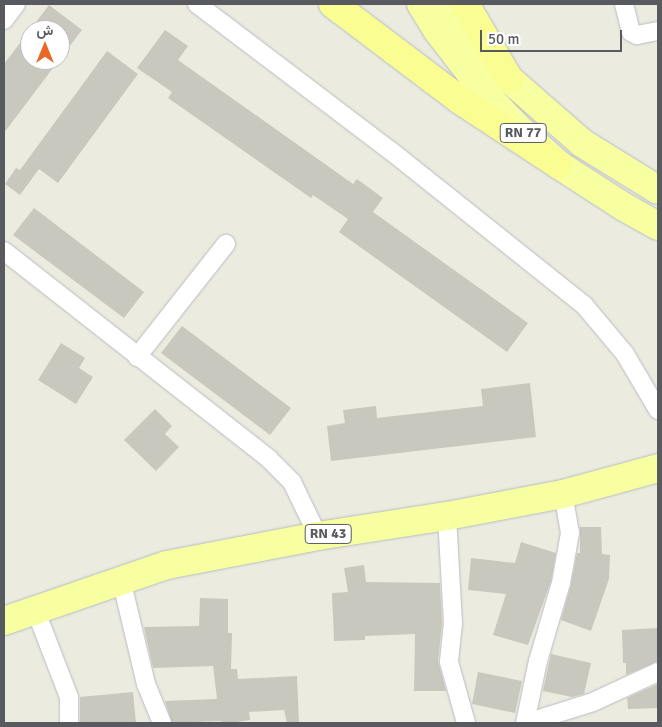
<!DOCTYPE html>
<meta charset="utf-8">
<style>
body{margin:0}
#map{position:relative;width:662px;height:727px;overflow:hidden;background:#ebecdf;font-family:Signika,Vazirmatn,sans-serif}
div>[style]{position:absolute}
.building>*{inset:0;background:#c8c8be}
.roads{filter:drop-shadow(0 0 1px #babbc1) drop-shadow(0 0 1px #babbc1)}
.minor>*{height:18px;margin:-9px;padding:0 9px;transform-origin:9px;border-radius:9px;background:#fff}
.primary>*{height:28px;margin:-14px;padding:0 14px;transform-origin:14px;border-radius:14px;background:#f7ffa0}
.trunk>*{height:28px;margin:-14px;padding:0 14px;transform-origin:14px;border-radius:14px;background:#fafe92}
span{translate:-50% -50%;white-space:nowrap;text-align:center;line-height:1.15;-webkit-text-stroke:4.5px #fff;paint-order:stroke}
.shield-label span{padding:1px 4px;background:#fff;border:1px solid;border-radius:4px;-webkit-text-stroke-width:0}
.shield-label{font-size:14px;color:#585a60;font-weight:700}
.frame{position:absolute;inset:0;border:5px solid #585a60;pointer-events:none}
.north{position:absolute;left:20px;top:20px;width:50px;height:50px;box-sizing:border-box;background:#fff;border:1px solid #bcbdbf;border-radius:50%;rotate:0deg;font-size:14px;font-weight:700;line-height:20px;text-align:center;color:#585a60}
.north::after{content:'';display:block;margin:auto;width:18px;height:22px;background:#ea6526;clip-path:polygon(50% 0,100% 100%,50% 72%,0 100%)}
.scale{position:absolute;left:480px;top:30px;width:142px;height:22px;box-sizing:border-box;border:2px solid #585a60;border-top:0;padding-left:6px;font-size:15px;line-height:18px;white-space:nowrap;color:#585a60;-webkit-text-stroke:4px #fff;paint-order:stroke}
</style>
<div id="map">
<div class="building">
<div style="clip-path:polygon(49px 5px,82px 30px,60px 59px,60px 30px,30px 30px,30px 60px,59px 60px,4px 133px,4px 64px)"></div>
<div style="clip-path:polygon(165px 30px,188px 46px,178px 60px,353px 184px,357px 179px,383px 198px,373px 212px,528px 323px,507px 352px,339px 232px,348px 219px,313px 195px,311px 198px,168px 98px,172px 92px,137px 68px)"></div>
<div style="clip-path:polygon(107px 51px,138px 74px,58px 183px,39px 169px,20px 195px,5px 184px,16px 168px,20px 170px)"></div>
<div style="clip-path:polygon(34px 208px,144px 292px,124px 318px,13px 235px)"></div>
<div style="clip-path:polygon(182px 326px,291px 408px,270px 435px,161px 353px)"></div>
<div style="clip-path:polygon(61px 343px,85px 358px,79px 368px,93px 377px,76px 404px,38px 380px)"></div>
<div style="clip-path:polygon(530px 383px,536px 437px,331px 461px,327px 426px,345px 423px,343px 410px,376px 406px,377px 418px,483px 406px,481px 389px)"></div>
<div style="clip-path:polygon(155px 409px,172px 426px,165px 434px,179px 447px,156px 471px,124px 440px)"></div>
<div style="clip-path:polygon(580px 527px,601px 527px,602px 554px,610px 555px,609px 579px,591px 631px,561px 620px,571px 585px,577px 553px,580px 553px)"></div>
<div style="clip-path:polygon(521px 542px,556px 553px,551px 581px,528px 645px,493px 635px,506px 594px,468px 590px,471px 558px,515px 563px)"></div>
<div style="clip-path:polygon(364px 565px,366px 582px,440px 583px,442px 623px,438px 661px,446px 691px,414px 691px,415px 634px,365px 636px,365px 640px,334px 641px,332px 593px,348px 592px,344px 568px)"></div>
<div style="clip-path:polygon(200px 598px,228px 599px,228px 633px,232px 633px,231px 669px,237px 669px,238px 679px,297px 676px,299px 723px,287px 723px,284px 710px,249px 712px,250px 720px,230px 723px,221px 723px,221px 721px,172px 723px,165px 701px,217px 699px,213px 666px,153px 668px,144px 627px,199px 626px)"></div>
<div style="clip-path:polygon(658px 628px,658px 661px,626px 675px,626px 663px,623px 663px,622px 630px)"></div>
<div style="clip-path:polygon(551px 654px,591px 663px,584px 694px,572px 697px,543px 691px)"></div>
<div style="clip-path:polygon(478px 672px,522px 681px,515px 713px,472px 704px)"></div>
<div style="clip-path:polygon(658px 684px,658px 708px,628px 709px,627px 698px)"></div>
<div style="clip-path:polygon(133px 692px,136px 723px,80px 723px,80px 697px)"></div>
</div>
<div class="roads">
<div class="minor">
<div style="left:197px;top:4px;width:243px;rotate:37.2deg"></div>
<div style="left:391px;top:151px;width:247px;rotate:38.6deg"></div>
<div style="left:584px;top:305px;width:64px;rotate:50.1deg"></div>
<div style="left:625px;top:354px;width:65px;rotate:59.5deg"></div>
<div style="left:624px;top:4px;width:29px;rotate:76deg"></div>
<div style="left:631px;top:32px;width:7px;rotate:27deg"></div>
<div style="left:637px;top:35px;width:21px;rotate:-11deg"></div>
<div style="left:4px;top:20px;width:20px;rotate:-53deg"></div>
<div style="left:4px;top:251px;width:337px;rotate:38.1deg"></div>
<div style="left:269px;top:459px;width:33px;rotate:45deg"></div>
<div style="left:292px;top:482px;width:60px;rotate:64.3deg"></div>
<div style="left:137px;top:357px;width:144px;rotate:-51.8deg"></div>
<div style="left:447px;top:516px;width:107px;rotate:86.8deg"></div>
<div style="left:453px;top:623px;width:39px;rotate:96deg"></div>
<div style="left:449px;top:662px;width:63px;rotate:74.4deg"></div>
<div style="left:121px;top:579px;width:108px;rotate:76.6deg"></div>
<div style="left:146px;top:684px;width:42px;rotate:67.7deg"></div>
<div style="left:35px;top:609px;width:94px;rotate:68.9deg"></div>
<div style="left:69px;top:697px;width:26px;rotate:90deg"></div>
<div style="left:525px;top:723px;width:63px;rotate:-78.2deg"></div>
<div style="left:538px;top:661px;width:81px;rotate:-73.6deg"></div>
<div style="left:561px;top:583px;width:51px;rotate:-79.8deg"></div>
<div style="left:570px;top:533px;width:40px;rotate:-100deg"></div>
<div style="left:526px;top:723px;width:70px;rotate:-17.4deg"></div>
<div style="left:593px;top:702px;width:72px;rotate:-24.8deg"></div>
</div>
<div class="primary">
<div style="left:421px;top:4px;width:31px;rotate:58deg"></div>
<div style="left:437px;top:30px;width:88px;rotate:52.4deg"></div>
<div style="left:491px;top:100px;width:45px;rotate:45.9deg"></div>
<div style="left:522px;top:132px;width:50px;rotate:41.7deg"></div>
<div style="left:559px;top:165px;width:77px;rotate:32.9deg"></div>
<div style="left:624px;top:207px;width:39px;rotate:29deg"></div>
<div style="left:443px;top:4px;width:16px;rotate:60deg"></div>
<div style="left:451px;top:18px;width:84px;rotate:46.4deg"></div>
<div style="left:509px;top:79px;width:97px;rotate:41.2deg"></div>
<div style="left:582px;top:143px;width:89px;rotate:31.7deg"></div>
<div style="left:4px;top:621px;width:172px;rotate:-19deg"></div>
<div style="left:167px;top:565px;width:154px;rotate:-10.9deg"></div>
<div style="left:318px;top:536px;width:131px;rotate:-8.8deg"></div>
<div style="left:447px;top:516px;width:118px;rotate:-10.7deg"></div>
<div style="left:563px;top:494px;width:98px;rotate:-15.3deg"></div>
</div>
<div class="trunk">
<div style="left:333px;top:4px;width:159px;rotate:37.1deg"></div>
<div style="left:460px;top:100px;width:118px;rotate:33.3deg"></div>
<div style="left:465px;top:4px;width:87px;rotate:59.6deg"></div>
</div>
</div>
<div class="shield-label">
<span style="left:523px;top:133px">RN 77</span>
<span style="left:328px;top:534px">RN 43</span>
</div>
<div class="frame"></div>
<div class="north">ش</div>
<div class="scale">50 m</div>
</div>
